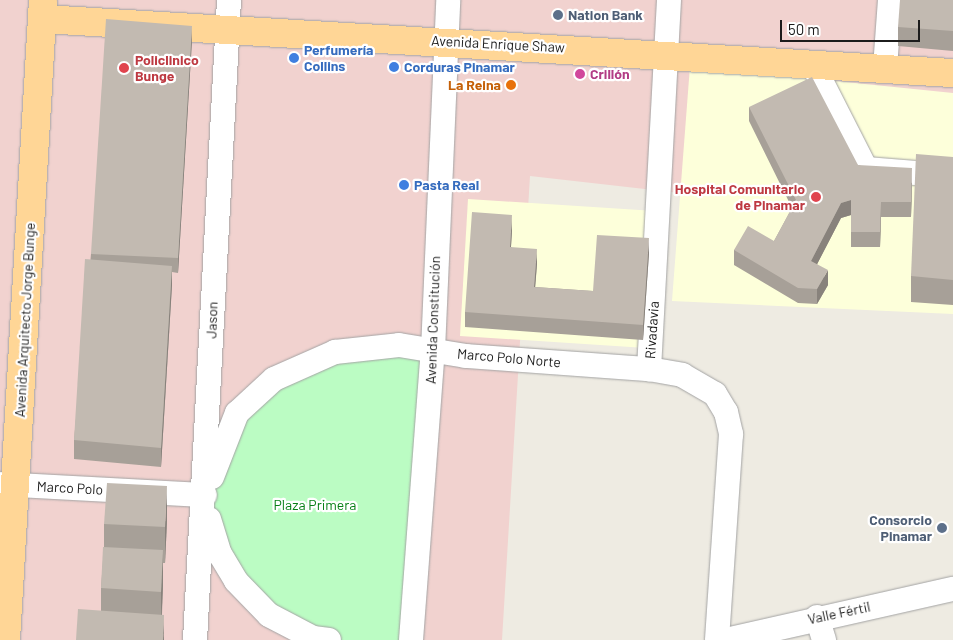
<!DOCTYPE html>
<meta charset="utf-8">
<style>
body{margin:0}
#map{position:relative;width:953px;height:640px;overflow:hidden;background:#eeebe2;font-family:Barlow,sans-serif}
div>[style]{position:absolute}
.commercial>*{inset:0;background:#f1d2cf}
.education>*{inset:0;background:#fdffda}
.park>*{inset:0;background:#bbfcc3}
.roads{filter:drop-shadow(0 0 1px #a3a3a3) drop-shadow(0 0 1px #a3a3a3)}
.minor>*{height:24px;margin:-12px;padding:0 12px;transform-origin:12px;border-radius:12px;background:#fff}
.major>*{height:28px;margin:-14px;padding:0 14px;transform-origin:14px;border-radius:14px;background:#ffd696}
.wall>*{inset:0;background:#a7a098}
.shaded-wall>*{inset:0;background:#88827c}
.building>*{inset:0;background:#c2bab1}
.dots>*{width:14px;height:14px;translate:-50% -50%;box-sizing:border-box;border:2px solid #fff;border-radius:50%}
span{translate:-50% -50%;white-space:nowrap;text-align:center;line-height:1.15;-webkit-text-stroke:4.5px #fff;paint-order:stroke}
.service-label{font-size:14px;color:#4e5e75;font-weight:700}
.left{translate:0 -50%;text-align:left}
.right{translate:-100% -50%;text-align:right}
.street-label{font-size:14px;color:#1c1c1c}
.shop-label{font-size:14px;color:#366cbe;font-weight:700}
.health-label{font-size:14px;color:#be3a42;font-weight:700}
.hotel-label{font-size:14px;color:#b23c85;font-weight:700}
.food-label{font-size:14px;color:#c56008;font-weight:700}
.park-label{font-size:14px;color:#067f15}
.scale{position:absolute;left:780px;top:20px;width:140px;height:22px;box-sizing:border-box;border:2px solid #1c1c1c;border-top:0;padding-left:6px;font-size:15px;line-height:18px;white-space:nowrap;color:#1c1c1c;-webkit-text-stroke:4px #fff;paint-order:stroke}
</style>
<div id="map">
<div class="commercial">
<div style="clip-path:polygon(0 0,953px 0,953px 224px,530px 176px,502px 640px,0 640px)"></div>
</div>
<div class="education">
<div style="clip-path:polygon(690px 66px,953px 93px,953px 314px,672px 301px)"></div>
<div style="clip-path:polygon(468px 199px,655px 211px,646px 348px,460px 336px)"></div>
</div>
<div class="park">
<div style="clip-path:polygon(433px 350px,411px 640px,333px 640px,236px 581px,205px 495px,237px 413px,306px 361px)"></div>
</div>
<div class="roads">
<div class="minor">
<div style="left:669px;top:0;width:370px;rotate:93.1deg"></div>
<div style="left:649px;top:369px;width:34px;rotate:10deg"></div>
<div style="left:682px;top:375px;width:38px;rotate:30deg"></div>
<div style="left:715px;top:394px;width:21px;rotate:59deg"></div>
<div style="left:726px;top:412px;width:23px;rotate:77deg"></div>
<div style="left:731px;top:434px;width:206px;rotate:93.9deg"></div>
<div style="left:814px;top:67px;width:114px;rotate:63deg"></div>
<div style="left:866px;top:169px;width:87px;rotate:4.6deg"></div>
<div style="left:885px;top:68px;width:68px;rotate:-85.8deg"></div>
<div style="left:212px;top:477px;width:69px;rotate:-68.7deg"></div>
<div style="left:237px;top:413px;width:50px;rotate:-42.6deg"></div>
<div style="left:274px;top:379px;width:67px;rotate:-23.9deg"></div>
<div style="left:335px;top:352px;width:64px;rotate:-6.2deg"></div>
<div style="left:399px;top:345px;width:68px;rotate:9.3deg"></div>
<div style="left:466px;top:356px;width:183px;rotate:4.1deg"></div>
<div style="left:0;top:484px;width:205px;rotate:3.1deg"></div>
<div style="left:209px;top:519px;width:37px;rotate:73deg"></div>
<div style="left:220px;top:554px;width:31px;rotate:59deg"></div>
<div style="left:236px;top:581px;width:47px;rotate:45.9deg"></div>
<div style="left:269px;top:615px;width:50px;rotate:27.6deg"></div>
<div style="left:313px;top:638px;width:16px;rotate:7deg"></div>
<div style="left:817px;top:617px;width:24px;rotate:73deg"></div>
<div style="left:195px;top:640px;width:641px;rotate:-86.96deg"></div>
<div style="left:411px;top:640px;width:291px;rotate:-85.7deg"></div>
<div style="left:433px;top:350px;width:350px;rotate:-87.5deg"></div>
<div style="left:726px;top:640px;width:233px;rotate:-12.7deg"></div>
</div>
<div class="major">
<div style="left:43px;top:19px;width:912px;rotate:3.4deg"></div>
<div style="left:6px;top:640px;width:640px;rotate:-86.69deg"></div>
</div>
</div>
<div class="wall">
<div style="clip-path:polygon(953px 0,953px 51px,898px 46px,898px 27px)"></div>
<div style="clip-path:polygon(192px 40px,178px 273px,172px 272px,172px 285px,161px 467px,74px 459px,74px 440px,91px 254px)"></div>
<div style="clip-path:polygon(749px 107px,858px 165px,912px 183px,911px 217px,881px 217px,880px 247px,851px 247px,851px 215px,841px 218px,817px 264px,828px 285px,817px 304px,798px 303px,734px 265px,734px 250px,774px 241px,792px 208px,749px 121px)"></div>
<div style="clip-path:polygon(953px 157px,953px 305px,911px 302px,911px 276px)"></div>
<div style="clip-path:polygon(512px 230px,511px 247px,537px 264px,535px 287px,593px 291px,649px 253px,643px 340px,465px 327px,465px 312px)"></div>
<div style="clip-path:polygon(167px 521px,165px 563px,163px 563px,163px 586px,162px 615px,164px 634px,101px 611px,101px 588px,104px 547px,104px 524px)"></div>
</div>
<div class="shaded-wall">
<div style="clip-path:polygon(192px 26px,192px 40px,178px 273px,178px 258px)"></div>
<div style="clip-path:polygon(912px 168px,912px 183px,911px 217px,911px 202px)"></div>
<div style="clip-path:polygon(851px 200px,851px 215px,841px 218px,811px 276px,811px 261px,841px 203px)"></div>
<div style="clip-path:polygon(881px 202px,881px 217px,880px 247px,880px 232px)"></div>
<div style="clip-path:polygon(512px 215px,512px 230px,510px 262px,510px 247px)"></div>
<div style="clip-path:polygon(649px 238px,649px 253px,643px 340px,643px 325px)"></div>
<div style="clip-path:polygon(537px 249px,537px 264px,534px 302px,534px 287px)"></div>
<div style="clip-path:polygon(172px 266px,172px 285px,161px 467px,161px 448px)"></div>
<div style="clip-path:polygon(828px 270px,828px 285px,817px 304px,817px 289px)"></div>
<div style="clip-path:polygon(167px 486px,167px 521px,165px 563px,165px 527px)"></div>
<div style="clip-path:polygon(163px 550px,163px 586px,161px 627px,161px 592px)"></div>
<div style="clip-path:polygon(164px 615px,164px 640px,163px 640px)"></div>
</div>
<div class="building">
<div style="clip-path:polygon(900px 0,953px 0,953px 31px,898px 27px)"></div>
<div style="clip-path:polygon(106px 19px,192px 26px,178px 258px,91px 254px)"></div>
<div style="clip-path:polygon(812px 77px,858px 165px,912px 168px,911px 202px,881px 202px,880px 232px,851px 232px,851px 200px,841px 203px,811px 261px,828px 270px,817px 289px,798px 288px,734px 250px,748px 226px,774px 241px,796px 200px,749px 107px)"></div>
<div style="clip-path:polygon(916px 154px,953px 157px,953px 280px,911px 276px)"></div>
<div style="clip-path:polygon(472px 212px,512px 215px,510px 247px,537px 249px,534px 287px,593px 291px,597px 235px,649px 238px,643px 325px,465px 312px)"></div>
<div style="clip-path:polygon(85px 259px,172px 266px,161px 448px,74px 440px)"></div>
<div style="clip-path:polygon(107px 483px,167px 486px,165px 527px,104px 524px)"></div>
<div style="clip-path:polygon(103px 547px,163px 550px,161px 592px,101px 588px)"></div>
<div style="clip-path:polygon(78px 609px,164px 615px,163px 640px,76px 640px)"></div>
</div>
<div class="dots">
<div style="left:558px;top:15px;background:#5c6f8a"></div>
<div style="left:294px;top:58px;background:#3f7fe0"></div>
<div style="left:394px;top:67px;background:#3f7fe0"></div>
<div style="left:124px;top:68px;background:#e0444e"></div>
<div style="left:580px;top:74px;background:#d1479c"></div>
<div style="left:511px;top:85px;background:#e8710a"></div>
<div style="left:404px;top:185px;background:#3f7fe0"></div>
<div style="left:816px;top:197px;background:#e0444e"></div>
<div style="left:942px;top:528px;background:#5c6f8a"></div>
</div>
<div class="service-label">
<span class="left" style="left:568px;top:15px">Nation Bank</span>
<span class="right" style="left:932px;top:528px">Consorcio<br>Pinamar</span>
</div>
<div class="street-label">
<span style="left:498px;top:44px;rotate:3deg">Avenida Enrique Shaw</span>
<span style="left:25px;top:320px;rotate:-87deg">Avenida Arquitecto Jorge Bunge</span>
<span style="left:212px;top:320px;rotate:-88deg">Jason</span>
<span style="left:433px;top:320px;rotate:-88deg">Avenida Constitución</span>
<span style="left:652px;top:330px;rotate:-86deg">Rivadavia</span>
<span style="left:509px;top:358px;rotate:5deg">Marco Polo Norte</span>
<span style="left:70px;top:488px;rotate:3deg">Marco Polo</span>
<span style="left:839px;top:613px;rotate:-12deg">Valle Fértil</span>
</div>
<div class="shop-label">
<span class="left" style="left:304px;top:58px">Perfumería<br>Collins</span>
<span class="left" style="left:404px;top:67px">Corduras Pinamar</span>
<span class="left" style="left:414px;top:185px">Pasta Real</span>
</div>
<div class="health-label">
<span class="left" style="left:135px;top:68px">Policlinico<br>Bunge</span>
<span class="right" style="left:805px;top:197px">Hospital Comunitario<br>de Pinamar</span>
</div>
<div class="hotel-label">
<span class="left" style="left:590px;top:74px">Crillón</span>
</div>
<div class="food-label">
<span class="right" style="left:501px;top:85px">La Reina</span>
</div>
<div class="park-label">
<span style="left:315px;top:505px">Plaza Primera</span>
</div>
<div class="scale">50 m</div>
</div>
